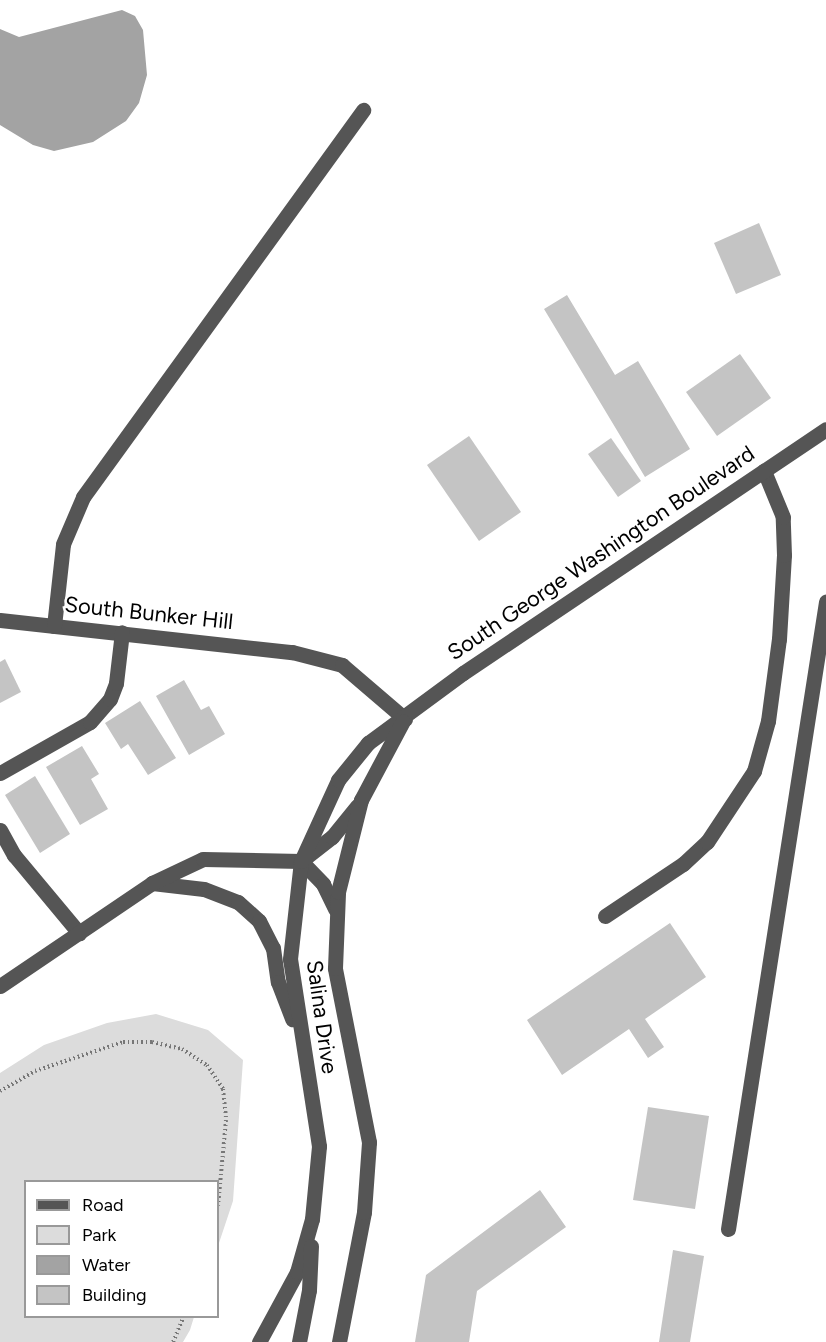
<!DOCTYPE html>
<style>
body{margin:0}
#map{position:relative;width:826px;height:1342px;overflow:hidden;background:#fff;font-family:Figtree,sans-serif}
div>[style]{position:absolute}
.green>*{inset:0;background:#dcdcdc}
.water>*{inset:0;background:#a3a3a3}
.building>*{inset:0;background:#c4c4c4}
.path>*{height:4px;margin-top:-2px;transform-origin:0;background:repeating-linear-gradient(90deg,#777 0 1.5px,transparent 0 4.5px)}
.minor>*{height:15px;margin:-7.5px;padding:0 7.5px;transform-origin:7.5px;border-radius:7.5px;background:#555}
span{translate:-50% -50%;white-space:nowrap;text-align:center;line-height:1.15;-webkit-text-stroke:5px #fff;paint-order:stroke}
.street-label{font-size:22px;color:#000}
.legend{position:absolute;left:24px;top:1180px;width:195px;height:138px;box-sizing:border-box;background:#fff;border:2px solid #999;margin:0;padding:8px 10px;list-style:none;font-size:18px;color:#000}
.legend li{display:flex;align-items:center;gap:12px;height:30px}
.legend b{width:30px;border:2px solid #999}
</style>
<div id="map">
<div class="green">
<div style="clip-path:polygon(156px 1014px,208px 1030px,243px 1060px,233px 1201px,218px 1246px,218px 1182px,26px 1182px,26px 1316px,194px 1317px,190px 1330px,183px 1342px,0 1342px,0 1073px,44px 1045px,107px 1023px)"></div>
</div>
<div class="water">
<div style="clip-path:polygon(122px 10px,135px 16px,143px 30px,147px 75px,139px 103px,126px 121px,93px 142px,54px 151px,33px 145px,0 125px,0 29px,19px 37px)"></div>
</div>
<div class="building">
<div style="clip-path:polygon(759px 223px,781px 275px,736px 294px,714px 243px)"></div>
<div style="clip-path:polygon(567px 295px,615px 375px,638px 361px,690px 449px,645px 477px,544px 309px)"></div>
<div style="clip-path:polygon(740px 354px,771px 398px,717px 436px,686px 392px)"></div>
<div style="clip-path:polygon(469px 436px,521px 512px,479px 541px,427px 465px)"></div>
<div style="clip-path:polygon(611px 438px,641px 481px,618px 497px,588px 454px)"></div>
<div style="clip-path:polygon(5px 659px,21px 692px,0 703px,0 662px)"></div>
<div style="clip-path:polygon(184px 680px,201px 710px,209px 706px,225px 734px,189px 755px,156px 696px)"></div>
<div style="clip-path:polygon(140px 701px,176px 758px,148px 775px,128px 744px,121px 749px,105px 723px)"></div>
<div style="clip-path:polygon(82px 746px,99px 774px,91px 779px,108px 809px,80px 825px,46px 767px)"></div>
<div style="clip-path:polygon(35px 776px,70px 834px,40px 853px,5px 795px)"></div>
<div style="clip-path:polygon(670px 923px,706px 977px,645px 1019px,664px 1047px,648px 1058px,629px 1029px,562px 1075px,527px 1020px)"></div>
<div style="clip-path:polygon(648px 1107px,709px 1116px,695px 1209px,633px 1200px)"></div>
<div style="clip-path:polygon(540px 1190px,566px 1227px,477px 1291px,469px 1342px,415px 1342px,426px 1275px)"></div>
<div style="clip-path:polygon(673px 1250px,704px 1256px,690px 1342px,659px 1342px)"></div>
</div>
<div class="path">
<div style="left:0;top:1091px;width:40px;rotate:-29.7deg"></div>
<div style="left:35px;top:1071px;width:93px;rotate:-18.2deg"></div>
<div style="left:123px;top:1042px;width:29px"></div>
<div style="left:152px;top:1042px;width:31px;rotate:13deg"></div>
<div style="left:182px;top:1049px;width:30px;rotate:33deg"></div>
<div style="left:207px;top:1065px;width:29px;rotate:56deg"></div>
<div style="left:223px;top:1089px;width:31px;rotate:84deg"></div>
<div style="left:226px;top:1120px;width:86px;rotate:95.3deg"></div>
<div style="left:173px;top:1342px;width:28px;rotate:-67deg"></div>
</div>
<div class="minor">
<div style="left:0;top:620px;width:294px;rotate:6.3deg"></div>
<div style="left:292px;top:652px;width:52px;rotate:14.6deg"></div>
<div style="left:342px;top:665px;width:83px;rotate:40.6deg"></div>
<div style="left:54px;top:626px;width:82px;rotate:-83.7deg"></div>
<div style="left:63px;top:544px;width:51px;rotate:-66.9deg"></div>
<div style="left:83px;top:497px;width:478px;rotate:-54.1deg"></div>
<div style="left:0;top:773px;width:103px;rotate:-29.5deg"></div>
<div style="left:90px;top:722px;width:30px;rotate:-49deg"></div>
<div style="left:110px;top:699px;width:17px;rotate:-69deg"></div>
<div style="left:116px;top:683px;width:51px;rotate:-83.3deg"></div>
<div style="left:0;top:830px;width:29px;rotate:61deg"></div>
<div style="left:14px;top:855px;width:102px;rotate:50.2deg"></div>
<div style="left:301px;top:861px;width:32px;rotate:46deg"></div>
<div style="left:323px;top:884px;width:28px;rotate:64deg"></div>
<div style="left:152px;top:883px;width:52px;rotate:6.6deg"></div>
<div style="left:204px;top:889px;width:36px;rotate:21deg"></div>
<div style="left:238px;top:902px;width:28px;rotate:42deg"></div>
<div style="left:259px;top:921px;width:30px;rotate:63deg"></div>
<div style="left:273px;top:948px;width:34px;rotate:82deg"></div>
<div style="left:278px;top:982px;width:40px;rotate:69deg"></div>
<div style="left:605px;top:916px;width:94px;rotate:-33.7deg"></div>
<div style="left:683px;top:864px;width:33px;rotate:-43deg"></div>
<div style="left:707px;top:842px;width:85px;rotate:-56.5deg"></div>
<div style="left:754px;top:771px;width:52px;rotate:-74.4deg"></div>
<div style="left:768px;top:721px;width:83px;rotate:-82.4deg"></div>
<div style="left:779px;top:639px;width:84px;rotate:-86.6deg"></div>
<div style="left:784px;top:555px;width:38px;rotate:-92deg"></div>
<div style="left:783px;top:517px;width:50px;rotate:-112.4deg"></div>
<div style="left:0;top:986px;width:184px;rotate:-34.1deg"></div>
<div style="left:152px;top:883px;width:56px;rotate:-25.2deg"></div>
<div style="left:203px;top:859px;width:98px;rotate:1.2deg"></div>
<div style="left:301px;top:861px;width:39px;rotate:-38deg"></div>
<div style="left:332px;top:837px;width:40px;rotate:-51deg"></div>
<div style="left:728px;top:1229px;width:635px;rotate:-81.12deg"></div>
<div style="left:259px;top:1342px;width:80px;rotate:-61.5deg"></div>
<div style="left:297px;top:1272px;width:55px;rotate:-74.2deg"></div>
<div style="left:312px;top:1219px;width:73px;rotate:-84.5deg"></div>
<div style="left:319px;top:1146px;width:189px;rotate:-98.8deg"></div>
<div style="left:290px;top:959px;width:99px;rotate:-83.6deg"></div>
<div style="left:301px;top:861px;width:89px;rotate:-65.4deg"></div>
<div style="left:338px;top:780px;width:48px;rotate:-51deg"></div>
<div style="left:368px;top:743px;width:118px;rotate:-36.4deg"></div>
<div style="left:463px;top:673px;width:437px;rotate:-33.9deg"></div>
<div style="left:299px;top:1342px;width:53px;rotate:-79.1deg"></div>
<div style="left:309px;top:1290px;width:44px;rotate:-87.4deg"></div>
<div style="left:339px;top:1342px;width:132px;rotate:-79.1deg"></div>
<div style="left:364px;top:1212px;width:70px;rotate:-85.9deg"></div>
<div style="left:369px;top:1142px;width:177px;rotate:-101.1deg"></div>
<div style="left:335px;top:968px;width:76px;rotate:-87.7deg"></div>
<div style="left:338px;top:892px;width:95px;rotate:-76deg"></div>
<div style="left:361px;top:800px;width:89px;rotate:-62deg"></div>
</div>
<div class="street-label">
<span style="left:601px;top:553px;rotate:-34deg">South George Washington Boulevard</span>
<span style="left:149px;top:613px;rotate:6deg">South Bunker Hill</span>
<span style="left:322px;top:1017px;rotate:82deg">Salina Drive</span>
</div>
<ul class="legend">
<li><b style="height:8px;background:#555"></b>Road</li>
<li><b style="height:16px;background:#dcdcdc"></b>Park</li>
<li><b style="height:16px;background:#a3a3a3"></b>Water</li>
<li><b style="height:16px;background:#c4c4c4"></b>Building</li>
</ul>
</div>
